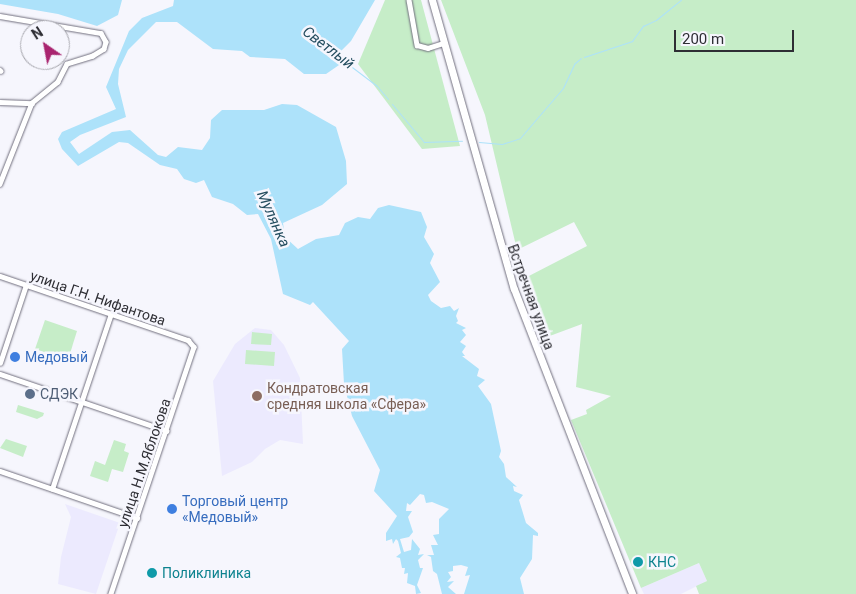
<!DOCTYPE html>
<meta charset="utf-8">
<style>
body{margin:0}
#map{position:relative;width:856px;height:594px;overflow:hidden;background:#f6f6fd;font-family:Roboto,sans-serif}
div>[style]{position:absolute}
.built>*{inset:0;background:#eceafe}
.green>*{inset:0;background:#c6edc8}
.water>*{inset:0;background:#ade2fa}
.stream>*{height:1px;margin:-0.5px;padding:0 0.5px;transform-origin:0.5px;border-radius:0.5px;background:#ade2fa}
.roads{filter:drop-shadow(0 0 1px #716f7e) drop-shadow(0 0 1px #716f7e)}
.minor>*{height:4.5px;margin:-2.25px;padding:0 2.25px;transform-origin:2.25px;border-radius:2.25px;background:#fff}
.secondary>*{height:7px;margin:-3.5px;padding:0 3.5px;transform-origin:3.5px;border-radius:3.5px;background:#fff}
.dots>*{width:14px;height:14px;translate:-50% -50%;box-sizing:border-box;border:2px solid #f6f6fd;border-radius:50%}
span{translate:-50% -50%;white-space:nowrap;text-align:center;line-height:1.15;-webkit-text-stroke:5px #f6f6fd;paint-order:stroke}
.street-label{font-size:14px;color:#2e2e34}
.shop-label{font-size:14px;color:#366cbe}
.left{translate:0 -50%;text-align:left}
.education-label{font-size:14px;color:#785e54}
.service-label{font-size:14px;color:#4e5e75}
.culture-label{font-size:14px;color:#0d838f}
.water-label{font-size:15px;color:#244d5f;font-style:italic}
.north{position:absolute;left:20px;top:20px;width:50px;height:50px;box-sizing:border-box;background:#f6f6fd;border:1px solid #a6a6ad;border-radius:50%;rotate:327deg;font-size:14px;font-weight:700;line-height:20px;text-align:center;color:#2e2e34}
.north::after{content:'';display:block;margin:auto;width:18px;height:22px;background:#a9246f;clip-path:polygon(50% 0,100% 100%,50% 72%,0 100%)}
.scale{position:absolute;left:674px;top:30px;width:120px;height:22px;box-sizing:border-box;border:2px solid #2e2e34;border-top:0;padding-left:6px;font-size:15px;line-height:18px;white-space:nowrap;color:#2e2e34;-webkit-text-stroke:4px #f6f6fd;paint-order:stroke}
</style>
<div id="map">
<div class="built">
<div style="clip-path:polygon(255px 328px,271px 330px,284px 345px,300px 378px,303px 444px,280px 440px,265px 449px,252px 462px,222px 476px,213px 381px,235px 344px)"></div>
<div style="clip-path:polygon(65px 504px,120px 523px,96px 594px,58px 584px,61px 557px,71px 517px)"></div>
<div style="clip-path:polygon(699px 563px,707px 581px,681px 594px,644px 594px,641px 588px)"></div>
</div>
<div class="green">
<div style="clip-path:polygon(385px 0,421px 0,460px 146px,422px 149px,358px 64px)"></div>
<div style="clip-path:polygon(441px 0,856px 0,856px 594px,699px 594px,696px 586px,707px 581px,699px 563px,641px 588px,571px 420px,587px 414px,586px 410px,611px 396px,576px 387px,582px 324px,547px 337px,525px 278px,587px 246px,574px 222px,517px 250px,485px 115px)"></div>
<div style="clip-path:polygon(45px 320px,77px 331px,68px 360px,35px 349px)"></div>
<div style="clip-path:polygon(252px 332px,272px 334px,271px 345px,251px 344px)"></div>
<div style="clip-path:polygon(246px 350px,275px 352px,274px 366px,245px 364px)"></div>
<div style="clip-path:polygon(18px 405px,44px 413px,43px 416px,37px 419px,16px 412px)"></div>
<div style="clip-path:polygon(6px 439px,27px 446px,23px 457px,0 448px)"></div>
<div style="clip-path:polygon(114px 440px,126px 444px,124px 451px,129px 453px,123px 472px,112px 469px,108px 482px,90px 476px,95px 461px,105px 465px)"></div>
</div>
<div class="water">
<div style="clip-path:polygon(0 0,122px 0,118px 15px,97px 26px,58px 14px,0 4px)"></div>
<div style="clip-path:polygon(174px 0,375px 0,351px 41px,339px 53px,342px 63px,326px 74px,304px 74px,285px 59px,250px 57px,242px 51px,213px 49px,177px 22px,156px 22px,128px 50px,119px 69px,118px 84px,126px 117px,80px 135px,70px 142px,79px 154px,112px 132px,130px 130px,158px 155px,166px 157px,178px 147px,202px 150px,210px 138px,211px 120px,222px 110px,264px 110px,282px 104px,297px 105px,336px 127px,346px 161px,347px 184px,322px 205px,283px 223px,285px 237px,298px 249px,316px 239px,339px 235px,345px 223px,358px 217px,370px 219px,378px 208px,389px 205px,421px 212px,427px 227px,424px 237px,434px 254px,430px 263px,440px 282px,428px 295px,431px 301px,441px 308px,450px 306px,454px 311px,459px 308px,456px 316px,458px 321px,456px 323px,466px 328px,462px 330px,466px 335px,460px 342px,466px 346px,462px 352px,465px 356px,462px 356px,479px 369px,477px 376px,485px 380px,478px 386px,491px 404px,501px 451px,499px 457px,504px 464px,506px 477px,517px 487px,513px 486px,514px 491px,523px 495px,519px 500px,526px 523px,538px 533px,538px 536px,533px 535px,532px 559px,520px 578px,524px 594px,464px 594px,470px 575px,465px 576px,468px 567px,461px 565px,453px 566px,453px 571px,448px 572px,451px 577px,447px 582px,454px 581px,448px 587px,456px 594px,442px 594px,437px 574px,433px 571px,431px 557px,427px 555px,434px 555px,431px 545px,438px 545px,433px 535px,439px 534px,439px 519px,449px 509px,432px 502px,426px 503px,424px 495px,420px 494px,410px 505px,407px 503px,406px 511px,412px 511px,408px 517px,413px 532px,409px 537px,400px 539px,404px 552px,411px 550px,412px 539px,420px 549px,418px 555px,424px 554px,418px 560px,420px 568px,423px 568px,417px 585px,421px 593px,416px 594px,415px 586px,407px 583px,408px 573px,404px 574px,405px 568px,402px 568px,400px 558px,396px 557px,401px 553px,398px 541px,396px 539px,393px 544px,392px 539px,386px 541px,386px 533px,397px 516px,374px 491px,380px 470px,352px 416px,344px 384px,342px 349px,349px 341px,313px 302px,310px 305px,283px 294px,271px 239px,258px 214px,247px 215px,233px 204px,212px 197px,204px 180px,196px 183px,184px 179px,177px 169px,160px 165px,128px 143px,119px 142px,78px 166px,62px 149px,58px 139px,62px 132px,116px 109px,106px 87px,129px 31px,142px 18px,173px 6px)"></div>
</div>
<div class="stream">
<div style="left:584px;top:57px;width:51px;rotate:-18.4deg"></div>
<div style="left:632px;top:41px;width:19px;rotate:-54deg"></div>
<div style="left:643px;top:26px;width:14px;rotate:-25deg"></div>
<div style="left:656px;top:20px;width:32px;rotate:-39deg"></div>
<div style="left:340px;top:58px;width:46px;rotate:37.1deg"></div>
<div style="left:377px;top:86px;width:17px;rotate:50deg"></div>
<div style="left:392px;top:104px;width:50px;rotate:49.9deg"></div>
<div style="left:424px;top:142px;width:38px;rotate:-2deg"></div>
<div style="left:479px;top:142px;width:23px;rotate:5deg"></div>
<div style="left:502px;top:144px;width:19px;rotate:-18deg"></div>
<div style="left:520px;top:138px;width:66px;rotate:-49.3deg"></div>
<div style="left:563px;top:88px;width:26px;rotate:-65deg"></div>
<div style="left:574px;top:64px;width:9px;rotate:-41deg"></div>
</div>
<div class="roads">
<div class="minor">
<div style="left:409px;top:0;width:46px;rotate:79.9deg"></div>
<div style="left:417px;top:45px;width:11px;rotate:15deg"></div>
<div style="left:428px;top:48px;width:16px;rotate:-18deg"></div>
<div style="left:0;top:16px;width:102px;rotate:9.6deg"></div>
<div style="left:101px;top:33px;width:10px;rotate:61deg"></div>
<div style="left:106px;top:42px;width:7px;rotate:106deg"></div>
<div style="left:104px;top:49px;width:13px;rotate:148deg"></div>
<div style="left:93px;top:56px;width:27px;rotate:163deg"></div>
<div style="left:67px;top:64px;width:20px;rotate:117deg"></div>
<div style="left:58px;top:82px;width:33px;rotate:141deg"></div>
<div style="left:32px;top:103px;width:87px;rotate:111.6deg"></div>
<div style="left:0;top:70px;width:1px;rotate:45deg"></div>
<div style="left:0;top:102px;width:32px;rotate:2deg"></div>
<div style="left:0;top:276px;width:199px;rotate:18.8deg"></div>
<div style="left:188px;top:340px;width:9px;rotate:49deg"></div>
<div style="left:194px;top:347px;width:261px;rotate:108.6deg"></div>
<div style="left:0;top:363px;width:82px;rotate:-71.6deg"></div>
<div style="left:0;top:374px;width:176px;rotate:18.8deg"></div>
<div style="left:0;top:471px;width:145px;rotate:18.9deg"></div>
<div style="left:52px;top:489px;width:185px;rotate:-71.4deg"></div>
</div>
<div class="secondary">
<div style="left:432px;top:0;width:300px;rotate:74.2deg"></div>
<div style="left:514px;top:289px;width:327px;rotate:68.8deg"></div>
</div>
</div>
<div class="dots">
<div style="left:15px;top:357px;background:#3f7fe0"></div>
<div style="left:30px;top:394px;background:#5c6f8a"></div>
<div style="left:257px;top:396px;background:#8d6e63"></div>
<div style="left:172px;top:509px;background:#3f7fe0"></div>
<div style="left:638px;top:562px;background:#0f9aa8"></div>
<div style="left:152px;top:573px;background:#0f9aa8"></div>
</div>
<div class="street-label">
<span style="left:531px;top:297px;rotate:70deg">Встречная улица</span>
<span style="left:98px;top:298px;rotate:19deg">улица Г.Н. Нифантова</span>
<span style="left:144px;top:463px;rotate:-71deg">улица Н.М.Яблокова</span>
</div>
<div class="shop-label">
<span class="left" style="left:25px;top:357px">Медовый</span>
<span class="left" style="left:182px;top:509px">Торговый центр<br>«Медовый»</span>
</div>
<div class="education-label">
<span class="left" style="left:267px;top:396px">Кондратовская<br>средняя школа «Сфера»</span>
</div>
<div class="service-label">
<span class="left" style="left:40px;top:394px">СДЭК</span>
</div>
<div class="culture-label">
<span class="left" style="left:648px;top:562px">КНС</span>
<span class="left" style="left:162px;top:573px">Поликлиника</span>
</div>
<div class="water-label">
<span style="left:328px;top:48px;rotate:37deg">Светлый</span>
<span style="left:273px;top:219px;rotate:66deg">Мулянка</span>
</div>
<div class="north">N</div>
<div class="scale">200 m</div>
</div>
